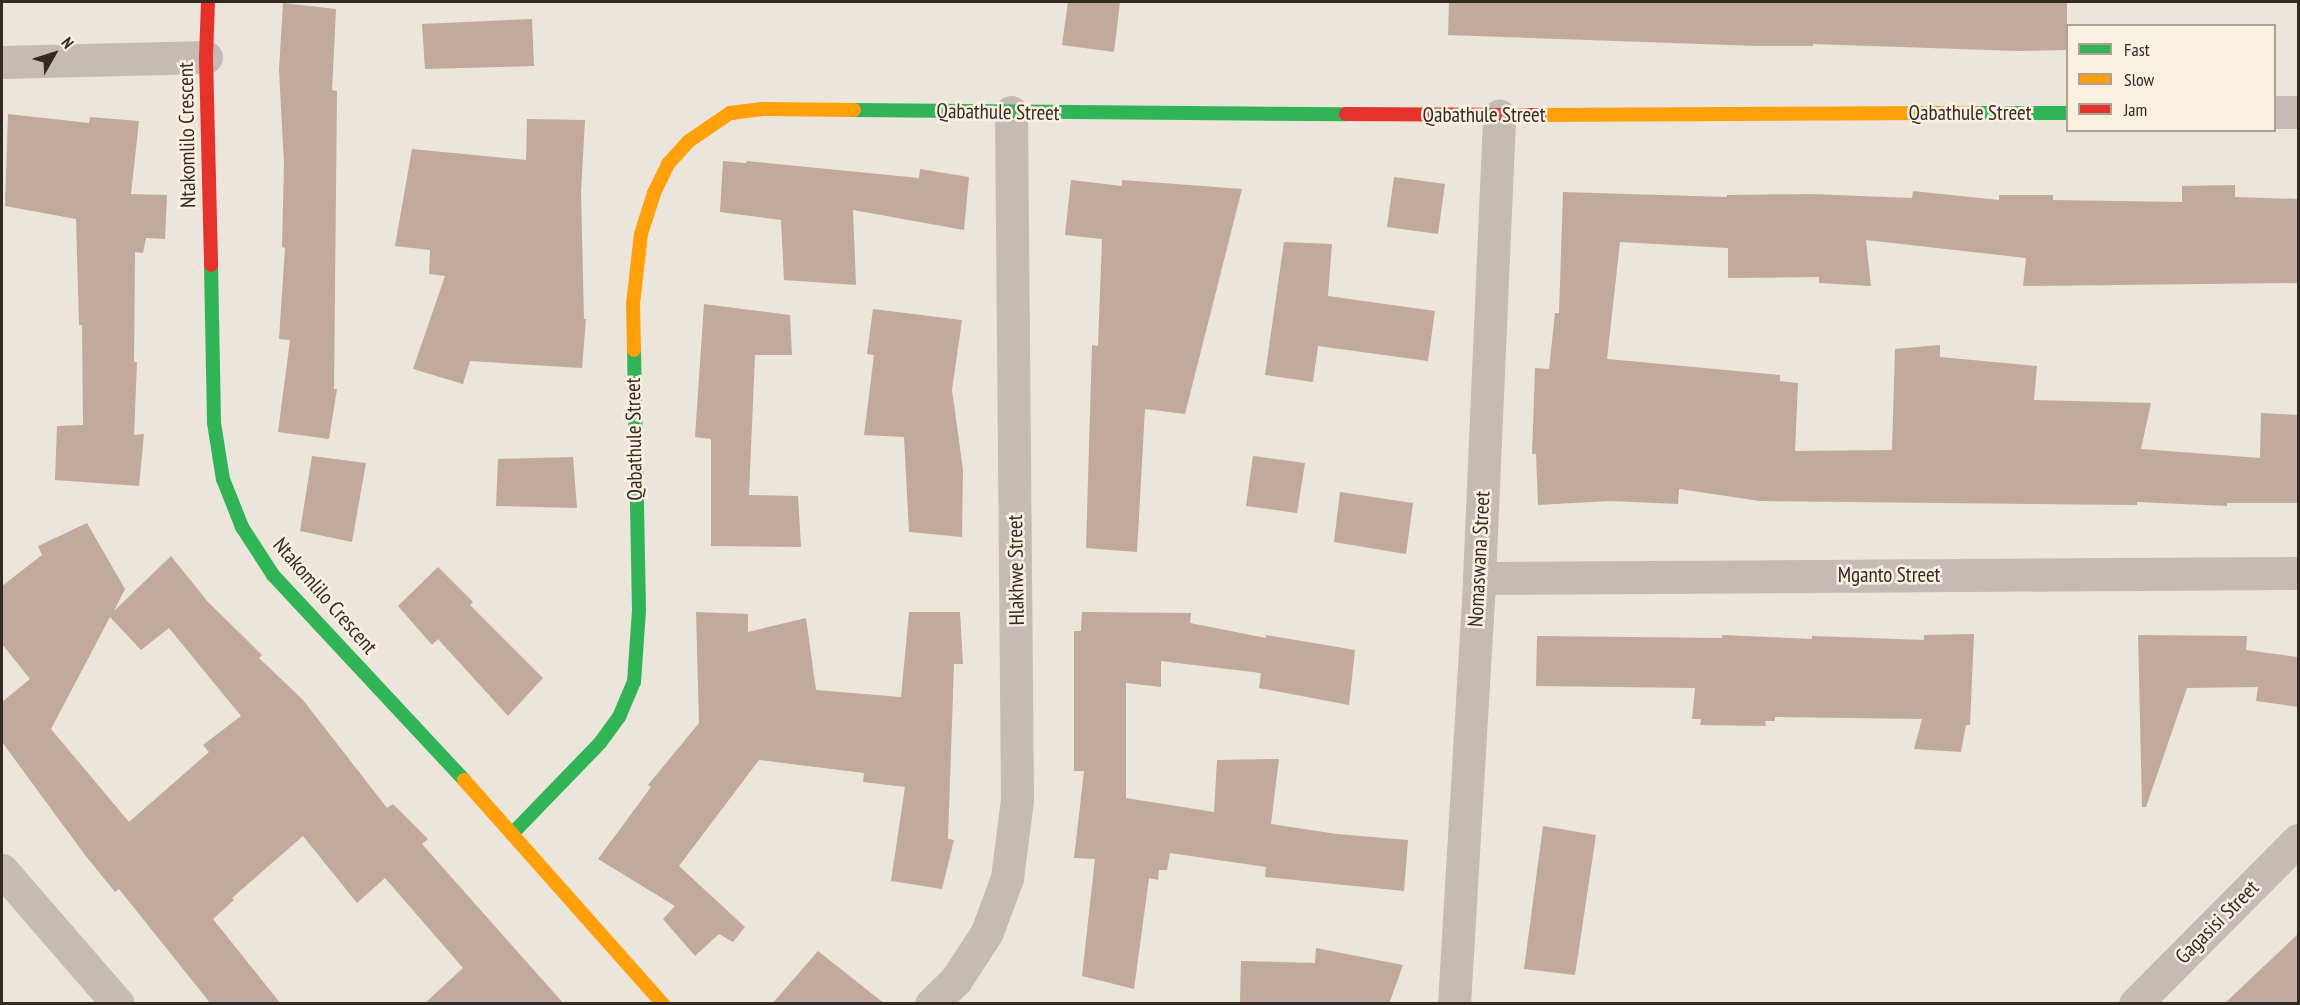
<!DOCTYPE html>
<style>
body{margin:0}
#map{position:relative;width:2300px;height:1005px;overflow:hidden;background:#ebe5db;font-family:"PT Sans Narrow",sans-serif}
div>[style]{position:absolute}
.building>*{inset:0;background:#c1a99b}
.street>*{height:33px;margin:-16.5px;padding:0 16.5px;transform-origin:16.5px;border-radius:16.5px;background:#c4bcb4}
.fast>*{height:14px;margin:-7px;padding:0 7px;transform-origin:7px;border-radius:7px;background:#30b455}
.slow>*{height:14px;margin:-7px;padding:0 7px;transform-origin:7px;border-radius:7px;background:#ff9f0a}
.jam>*{height:14px;margin:-7px;padding:0 7px;transform-origin:7px;border-radius:7px;background:#e5322d}
span{translate:-50% -50%;white-space:nowrap;text-align:center;line-height:1.15;-webkit-text-stroke:5px #faf0e0;paint-order:stroke}
.street-label{font-size:21px;color:#342a24}
.frame{position:absolute;inset:0;border:3px solid #342a24;pointer-events:none}
.legend{position:absolute;left:2066px;top:24px;width:210px;height:108px;box-sizing:border-box;background:#faf0e0;border:2px solid #aba195;margin:0;padding:8px 10px;list-style:none;font-size:18px;color:#342a24}
.legend li{display:flex;align-items:center;gap:12px;height:30px}
.legend b{width:30px;border:2px solid #aba195}
.north{position:absolute;left:24px;top:24px;width:60px;height:60px;-webkit-text-stroke:4px #faf0e0;paint-order:stroke;rotate:51deg;font-size:16px;font-weight:700;line-height:24px;text-align:center;color:#342a24}
.north::after{content:'';display:block;margin:auto;width:21px;height:27px;background:#342a24;clip-path:polygon(50% 0,100% 100%,50% 72%,0 100%)}
</style>
<div id="map">
<div class="building">
<div style="clip-path:polygon(1068px 2px,1120px 2px,1114px 52px,1062px 45px)"></div>
<div style="clip-path:polygon(1449px 2px,2067px 2px,2067px 50px,2018px 51px,1813px 44px,1813px 46px,1758px 46px,1448px 35px)"></div>
<div style="clip-path:polygon(283px 3px,336px 9px,332px 90px,337px 91px,334px 389px,337px 389px,329px 439px,278px 432px,290px 340px,279px 339px,285px 248px,282px 247px,284px 164px,279px 70px)"></div>
<div style="clip-path:polygon(532px 19px,534px 66px,425px 69px,422px 24px)"></div>
<div style="clip-path:polygon(8px 114px,89px 123px,90px 117px,139px 121px,131px 194px,167px 195px,165px 239px,146px 238px,143px 253px,135px 252px,134px 362px,137px 362px,134px 435px,144px 434px,139px 486px,55px 480px,57px 426px,83px 425px,82px 325px,79px 325px,76px 219px,5px 206px)"></div>
<div style="clip-path:polygon(527px 119px,585px 120px,581px 192px,584px 319px,586px 319px,582px 368px,470px 361px,463px 384px,413px 369px,445px 276px,429px 274px,430px 250px,395px 246px,412px 149px,526px 160px)"></div>
<div style="clip-path:polygon(723px 161px,746px 163px,747px 161px,919px 178px,920px 169px,969px 177px,964px 230px,853px 210px,856px 285px,784px 280px,781px 220px,720px 212px)"></div>
<div style="clip-path:polygon(1394px 177px,1445px 184px,1438px 234px,1387px 227px)"></div>
<div style="clip-path:polygon(1071px 180px,1122px 186px,1122px 180px,1242px 189px,1185px 414px,1145px 409px,1137px 552px,1086px 548px,1092px 345px,1098px 346px,1102px 239px,1065px 235px)"></div>
<div style="clip-path:polygon(2235px 185px,2235px 197px,2298px 199px,2298px 283px,2023px 286px,2026px 258px,1866px 240px,1871px 286px,1819px 283px,1819px 277px,1728px 278px,1728px 248px,1620px 242px,1607px 359px,1780px 375px,1780px 381px,1798px 383px,1795px 451px,1892px 450px,1895px 349px,1940px 345px,1940px 357px,2037px 366px,2034px 400px,2151px 403px,2141px 449px,2260px 458px,2261px 413px,2298px 415px,2298px 503px,2227px 503px,2227px 506px,2137px 502px,2137px 505px,1760px 501px,1679px 489px,1678px 504px,1610px 501px,1538px 505px,1536px 454px,1532px 454px,1535px 368px,1549px 369px,1555px 313px,1559px 313px,1563px 192px,1727px 197px,1727px 195px,1809px 194px,1912px 198px,1913px 191px,1999px 200px,1999px 195px,2053px 195px,2053px 200px,2182px 202px,2182px 186px)"></div>
<div style="clip-path:polygon(1284px 242px,1332px 244px,1328px 296px,1435px 311px,1428px 361px,1318px 346px,1313px 382px,1265px 375px)"></div>
<div style="clip-path:polygon(704px 304px,790px 315px,792px 355px,755px 355px,749px 495px,798px 496px,801px 547px,711px 546px,711px 439px,695px 437px)"></div>
<div style="clip-path:polygon(873px 309px,962px 320px,952px 390px,963px 470px,962px 537px,909px 532px,904px 437px,864px 435px,874px 355px,867px 354px)"></div>
<div style="clip-path:polygon(312px 456px,366px 463px,352px 542px,300px 531px)"></div>
<div style="clip-path:polygon(1253px 456px,1305px 463px,1297px 513px,1246px 506px)"></div>
<div style="clip-path:polygon(573px 457px,577px 508px,496px 506px,498px 459px)"></div>
<div style="clip-path:polygon(1340px 492px,1413px 503px,1406px 554px,1334px 542px)"></div>
<div style="clip-path:polygon(evenodd,87px 523px,125px 589px,114px 611px,171px 556px,208px 602px,262px 655px,259px 658px,303px 700px,387px 808px,393px 804px,428px 839px,422px 844px,564px 1004px,424px 1004px,463px 968px,385px 878px,357px 903px,303px 836px,232px 898px,234px 900px,213px 919px,281px 1004px,211px 1004px,119px 889px,115px 892px,85px 855px,2px 742px,2px 702px,30px 679px,2px 644px,2px 586px,42px 555px,38px 546px,87px 523px,110px 617px,141px 650px,169px 628px,241px 716px,203px 745px,209px 752px,129px 822px,51px 729px,110px 617px)"></div>
<div style="clip-path:polygon(438px 567px,473px 602px,470px 605px,543px 678px,508px 716px,438px 639px,432px 645px,398px 606px)"></div>
<div style="clip-path:polygon(696px 612px,748px 614px,748px 632px,806px 618px,816px 690px,901px 697px,909px 612px,960px 612px,963px 664px,954px 664px,948px 839px,954px 840px,942px 889px,891px 881px,905px 787px,863px 782px,864px 773px,759px 760px,679px 866px,745px 927px,733px 942px,719px 934px,695px 956px,663px 919px,675px 906px,598px 859px,651px 787px,648px 785px,699px 723px)"></div>
<div style="clip-path:polygon(1082px 612px,1191px 613px,1190px 623px,1266px 638px,1266px 635px,1355px 650px,1349px 705px,1259px 688px,1261px 673px,1161px 661px,1161px 687px,1126px 683px,1126px 798px,1214px 812px,1217px 760px,1279px 759px,1271px 824px,1337px 834px,1408px 840px,1404px 891px,1265px 877px,1266px 867px,1170px 853px,1167px 870px,1159px 870px,1158px 880px,1149px 878px,1134px 989px,1082px 976px,1095px 859px,1074px 858px,1084px 771px,1074px 771px,1074px 631px,1081px 631px)"></div>
<div style="clip-path:polygon(1974px 634px,1970px 725px,1966px 725px,1961px 752px,1914px 749px,1922px 719px,1775px 717px,1775px 721px,1765px 721px,1766px 726px,1700px 725px,1701px 719px,1692px 719px,1695px 688px,1536px 686px,1537px 636px,1722px 638px,1722px 635px,1812px 639px,1812px 636px,1924px 640px,1924px 635px)"></div>
<div style="clip-path:polygon(2138px 635px,2247px 636px,2246px 650px,2298px 657px,2298px 707px,2256px 701px,2258px 687px,2187px 688px,2146px 807px,2142px 807px)"></div>
<div style="clip-path:polygon(1543px 826px,1596px 835px,1575px 975px,1524px 969px)"></div>
<div style="clip-path:polygon(2298px 934px,2298px 1004px,2224px 1004px)"></div>
<div style="clip-path:polygon(1316px 948px,1403px 965px,1389px 1004px,1240px 1004px,1241px 961px,1315px 963px)"></div>
<div style="clip-path:polygon(818px 951px,885px 1004px,772px 1004px)"></div>
</div>
<div class="street">
<div style="left:2px;top:62px;width:204px;rotate:-1.4deg"></div>
<div style="left:2274px;top:112px;width:24px"></div>
<div style="left:1479px;top:578px;width:819px;rotate:-0.35deg"></div>
<div style="left:2px;top:870px;width:177px;rotate:49.1deg"></div>
<div style="left:931px;top:1004px;width:35px;rotate:-44deg"></div>
<div style="left:956px;top:980px;width:57px;rotate:-57.1deg"></div>
<div style="left:987px;top:932px;width:58px;rotate:-69.7deg"></div>
<div style="left:1007px;top:878px;width:79px;rotate:-82.7deg"></div>
<div style="left:1017px;top:800px;width:688px;rotate:-90.5deg"></div>
<div style="left:1454px;top:1004px;width:427px;rotate:-86.6deg"></div>
<div style="left:1479px;top:578px;width:463px;rotate:-87.5deg"></div>
<div style="left:2135px;top:1004px;width:231px;rotate:-45.2deg"></div>
</div>
<div class="fast">
<div style="left:854px;top:110px;width:492px;rotate:0.5deg"></div>
<div style="left:1977px;top:113px;width:91px"></div>
<div style="left:211px;top:265px;width:158px;rotate:88.9deg"></div>
<div style="left:214px;top:423px;width:57px;rotate:80.9deg"></div>
<div style="left:223px;top:479px;width:52px;rotate:68.4deg"></div>
<div style="left:242px;top:527px;width:57px;rotate:57.1deg"></div>
<div style="left:273px;top:575px;width:280px;rotate:47deg"></div>
<div style="left:513px;top:833px;width:125px;rotate:-46deg"></div>
<div style="left:600px;top:743px;width:32px;rotate:-54deg"></div>
<div style="left:619px;top:717px;width:38px;rotate:-67deg"></div>
<div style="left:634px;top:682px;width:72px;rotate:-86deg"></div>
<div style="left:639px;top:610px;width:260px;rotate:-91.1deg"></div>
</div>
<div class="slow">
<div style="left:1539px;top:115px;width:438px;rotate:-0.3deg"></div>
<div style="left:634px;top:350px;width:46px;rotate:-91.2deg"></div>
<div style="left:633px;top:304px;width:70px;rotate:-83.5deg"></div>
<div style="left:641px;top:234px;width:43px;rotate:-72.4deg"></div>
<div style="left:654px;top:193px;width:32px;rotate:-64deg"></div>
<div style="left:668px;top:164px;width:31px;rotate:-48deg"></div>
<div style="left:689px;top:141px;width:50px;rotate:-34.3deg"></div>
<div style="left:730px;top:113px;width:33px;rotate:-7deg"></div>
<div style="left:763px;top:109px;width:91px;rotate:0.6deg"></div>
<div style="left:464px;top:780px;width:300px;rotate:48.4deg"></div>
</div>
<div class="jam">
<div style="left:208px;top:2px;width:55px;rotate:92.1deg"></div>
<div style="left:206px;top:57px;width:208px;rotate:88.6deg"></div>
<div style="left:1346px;top:114px;width:193px;rotate:0.3deg"></div>
</div>
<div class="street-label">
<span style="left:998px;top:112px;rotate:1deg">Qabathule Street</span>
<span style="left:1970px;top:113px">Qabathule Street</span>
<span style="left:1484px;top:115px">Qabathule Street</span>
<span style="left:187px;top:135px;rotate:-91deg">Ntakomlilo Crescent</span>
<span style="left:634px;top:439px;rotate:-91deg">Qabathule Street</span>
<span style="left:1479px;top:559px;rotate:-87deg">Nomaswana Street</span>
<span style="left:1016px;top:570px;rotate:-91deg">Hlakhwe Street</span>
<span style="left:1889px;top:575px">Mganto Street</span>
<span style="left:325px;top:596px;rotate:49deg">Ntakomlilo Crescent</span>
<span style="left:2217px;top:922px;rotate:-45deg">Gagasisi Street</span>
</div>
<div class="frame"></div>
<ul class="legend">
<li><b style="height:8px;background:#30b455"></b>Fast</li>
<li><b style="height:8px;background:#ff9f0a"></b>Slow</li>
<li><b style="height:8px;background:#e5322d"></b>Jam</li>
</ul>
<div class="north">N</div>
</div>
